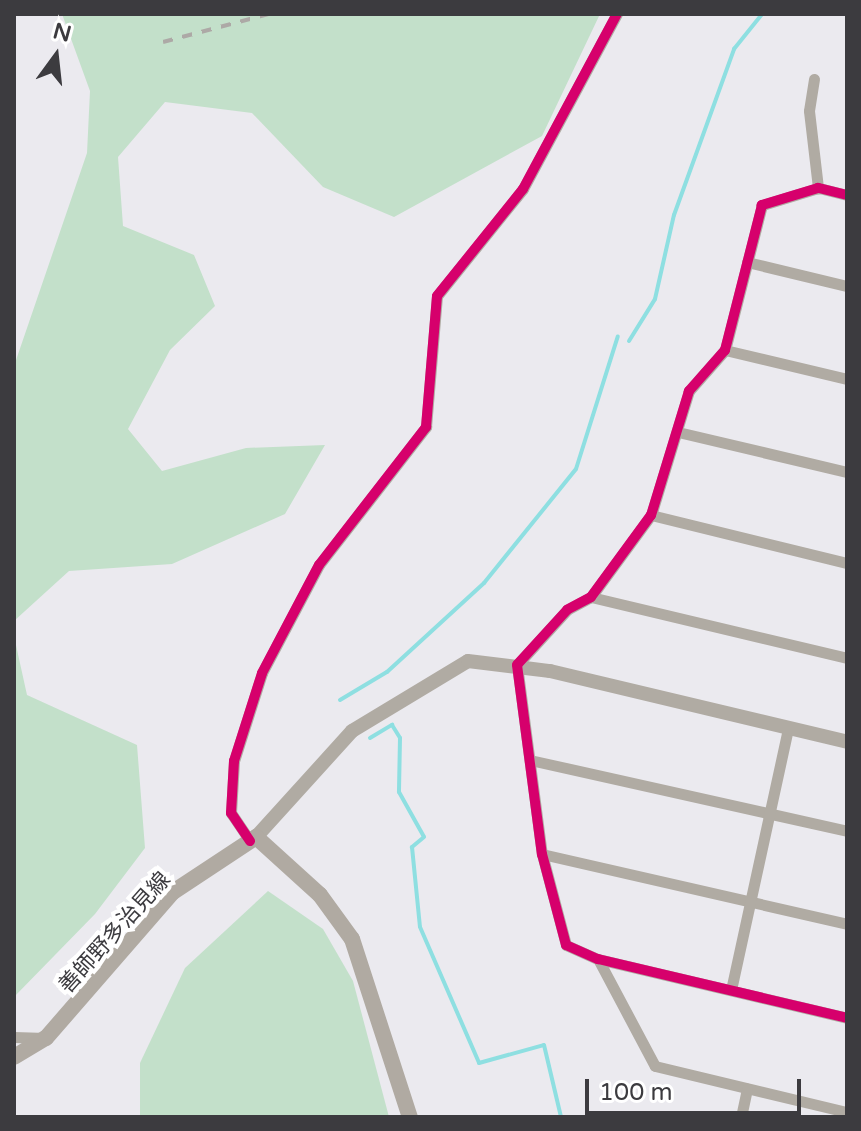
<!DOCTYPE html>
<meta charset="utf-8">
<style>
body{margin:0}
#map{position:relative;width:861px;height:1131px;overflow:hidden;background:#ebeaef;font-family:"Varela Round","Noto Sans JP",sans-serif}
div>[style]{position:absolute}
.green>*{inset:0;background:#c3e0ca}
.stream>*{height:4px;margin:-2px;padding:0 2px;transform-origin:2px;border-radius:2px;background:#8edfe1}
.minor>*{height:11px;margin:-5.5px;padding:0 5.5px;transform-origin:5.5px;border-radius:5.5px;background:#b0aba3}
.tertiary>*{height:14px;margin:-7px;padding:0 7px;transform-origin:7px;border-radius:7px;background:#b0aba3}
.secondary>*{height:16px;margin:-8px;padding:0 8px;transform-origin:8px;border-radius:8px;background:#b0aaa2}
.rail>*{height:4px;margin-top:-2px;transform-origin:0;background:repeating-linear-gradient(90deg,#ada9a6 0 10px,transparent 0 20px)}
.cycleway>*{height:10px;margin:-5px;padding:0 5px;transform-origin:5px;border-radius:5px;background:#d6006c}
span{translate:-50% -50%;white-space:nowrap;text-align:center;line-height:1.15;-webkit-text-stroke:8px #fff;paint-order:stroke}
.street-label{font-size:22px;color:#3c3b3f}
.frame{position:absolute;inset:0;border:16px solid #3c3b3f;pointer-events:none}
.north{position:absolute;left:16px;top:16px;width:80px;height:80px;-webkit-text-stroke:6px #fff;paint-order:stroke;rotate:15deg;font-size:22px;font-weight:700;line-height:32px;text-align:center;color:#3c3b3f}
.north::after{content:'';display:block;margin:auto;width:28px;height:36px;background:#3c3b3f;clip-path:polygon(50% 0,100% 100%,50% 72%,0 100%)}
.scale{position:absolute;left:585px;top:1079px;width:216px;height:36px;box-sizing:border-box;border:4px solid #3c3b3f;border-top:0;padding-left:10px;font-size:24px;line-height:28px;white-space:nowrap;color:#3c3b3f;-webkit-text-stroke:6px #fff;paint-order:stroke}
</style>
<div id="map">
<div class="green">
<div style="clip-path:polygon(62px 14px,600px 14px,542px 136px,394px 217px,323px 187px,252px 113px,165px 102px,118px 157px,123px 226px,194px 255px,215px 306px,170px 350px,128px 429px,162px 471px,246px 448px,325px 445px,285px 514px,172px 564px,69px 571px,14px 621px,14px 366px,87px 153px,90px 91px)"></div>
<div style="clip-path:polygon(14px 636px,27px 695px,137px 745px,145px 848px,95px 914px,14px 997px)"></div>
<div style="clip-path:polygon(268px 891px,323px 929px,353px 981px,389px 1117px,140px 1117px,140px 1063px,185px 968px)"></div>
</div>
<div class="stream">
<div style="left:629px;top:341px;width:49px;rotate:-58.2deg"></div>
<div style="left:655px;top:299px;width:86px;rotate:-77.3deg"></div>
<div style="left:674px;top:215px;width:177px;rotate:-70.1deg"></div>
<div style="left:734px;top:49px;width:45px;rotate:-51.3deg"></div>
<div style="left:340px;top:700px;width:55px;rotate:-30.8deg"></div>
<div style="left:387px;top:672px;width:132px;rotate:-42.5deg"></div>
<div style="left:484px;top:583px;width:146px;rotate:-51.1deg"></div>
<div style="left:576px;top:469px;width:139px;rotate:-72.5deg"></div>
<div style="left:370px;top:738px;width:26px;rotate:-31deg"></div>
<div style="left:392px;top:725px;width:15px;rotate:58deg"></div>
<div style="left:400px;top:738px;width:54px;rotate:91.1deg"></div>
<div style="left:399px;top:792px;width:51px;rotate:60.9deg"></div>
<div style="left:424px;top:837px;width:16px;rotate:140deg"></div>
<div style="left:412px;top:847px;width:80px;rotate:84.3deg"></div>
<div style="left:420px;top:927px;width:148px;rotate:66.5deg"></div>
<div style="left:479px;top:1063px;width:67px;rotate:-15.5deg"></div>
<div style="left:544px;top:1045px;width:74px;rotate:76.7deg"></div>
</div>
<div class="minor">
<div style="left:814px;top:79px;width:32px;rotate:99deg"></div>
<div style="left:809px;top:111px;width:78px;rotate:83.3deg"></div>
<div style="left:847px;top:195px;width:30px;rotate:-166deg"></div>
<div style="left:818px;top:188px;width:59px;rotate:163.1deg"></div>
<div style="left:762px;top:205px;width:150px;rotate:104.3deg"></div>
<div style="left:725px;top:350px;width:55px;rotate:131.3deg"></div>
<div style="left:689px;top:391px;width:130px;rotate:107deg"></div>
<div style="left:651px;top:515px;width:102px;rotate:126.2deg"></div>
<div style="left:591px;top:597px;width:27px;rotate:152deg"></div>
<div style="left:567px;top:610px;width:74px;rotate:132.3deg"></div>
<div style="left:517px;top:665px;width:191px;rotate:82.5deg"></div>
<div style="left:542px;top:854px;width:94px;rotate:75.2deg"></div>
<div style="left:566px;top:945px;width:35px;rotate:24deg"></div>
<div style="left:598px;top:959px;width:256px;rotate:13.3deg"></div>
<div style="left:747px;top:262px;width:103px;rotate:13.5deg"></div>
<div style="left:725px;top:350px;width:125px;rotate:13.4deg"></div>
<div style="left:678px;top:432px;width:174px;rotate:13.3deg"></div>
<div style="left:651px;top:515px;width:202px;rotate:13.8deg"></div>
<div style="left:591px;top:597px;width:263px;rotate:13.4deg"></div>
<div style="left:530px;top:760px;width:325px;rotate:12.6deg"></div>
<div style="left:250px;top:841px;width:34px;rotate:-124deg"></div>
<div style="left:231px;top:813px;width:52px;rotate:-86.7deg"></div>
<div style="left:234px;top:761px;width:92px;rotate:-72.3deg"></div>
<div style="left:262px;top:673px;width:122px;rotate:-62.2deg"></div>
<div style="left:319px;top:565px;width:175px;rotate:-52.2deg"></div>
<div style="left:426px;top:427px;width:131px;rotate:-85.2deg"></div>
<div style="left:437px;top:296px;width:137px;rotate:-51.2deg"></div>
<div style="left:523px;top:189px;width:199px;rotate:-61.8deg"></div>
<div style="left:542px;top:854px;width:313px;rotate:12.9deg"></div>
<div style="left:598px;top:959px;width:121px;rotate:62deg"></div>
<div style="left:655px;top:1066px;width:197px;rotate:13.5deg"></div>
<div style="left:731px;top:990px;width:268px;rotate:-77.7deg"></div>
<div style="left:14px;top:1037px;width:31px;rotate:2deg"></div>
<div style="left:741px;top:1117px;width:29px;rotate:-78deg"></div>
</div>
<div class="tertiary">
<div style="left:256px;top:837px;width:143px;rotate:-47.8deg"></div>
<div style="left:352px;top:731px;width:135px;rotate:-31.1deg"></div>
<div style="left:468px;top:661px;width:83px;rotate:7deg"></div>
<div style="left:550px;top:671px;width:305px;rotate:13.4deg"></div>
</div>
<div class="secondary">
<div style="left:14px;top:1057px;width:37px;rotate:-31deg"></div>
<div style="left:46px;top:1038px;width:194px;rotate:-49deg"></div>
<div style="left:173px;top:892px;width:100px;rotate:-33.5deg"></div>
<div style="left:256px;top:837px;width:86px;rotate:42.2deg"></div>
<div style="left:320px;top:895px;width:54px;rotate:54deg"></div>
<div style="left:352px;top:939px;width:187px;rotate:72deg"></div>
</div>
<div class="rail">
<div style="left:163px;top:42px;width:110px;rotate:-14.8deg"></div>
</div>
<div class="cycleway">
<div style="left:847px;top:195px;width:30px;rotate:-166deg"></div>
<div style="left:818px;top:188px;width:59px;rotate:163.1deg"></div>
<div style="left:762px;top:205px;width:150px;rotate:104.3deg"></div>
<div style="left:725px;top:350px;width:55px;rotate:131.3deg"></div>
<div style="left:689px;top:391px;width:130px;rotate:107deg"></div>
<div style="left:651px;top:515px;width:102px;rotate:126.2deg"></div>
<div style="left:591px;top:597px;width:27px;rotate:152deg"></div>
<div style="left:567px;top:610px;width:74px;rotate:132.3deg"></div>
<div style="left:517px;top:665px;width:191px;rotate:82.5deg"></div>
<div style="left:542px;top:854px;width:94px;rotate:75.2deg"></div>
<div style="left:566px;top:945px;width:35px;rotate:24deg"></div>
<div style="left:598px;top:959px;width:256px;rotate:13.3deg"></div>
<div style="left:250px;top:841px;width:34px;rotate:-124deg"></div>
<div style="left:231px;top:813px;width:52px;rotate:-86.7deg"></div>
<div style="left:234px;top:761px;width:92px;rotate:-72.3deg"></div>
<div style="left:262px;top:673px;width:122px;rotate:-62.2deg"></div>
<div style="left:319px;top:565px;width:175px;rotate:-52.2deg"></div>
<div style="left:426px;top:427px;width:131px;rotate:-85.2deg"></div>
<div style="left:437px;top:296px;width:137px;rotate:-51.2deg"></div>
<div style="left:523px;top:189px;width:199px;rotate:-61.8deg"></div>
</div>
<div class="street-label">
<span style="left:115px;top:933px;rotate:-48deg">善師野多治見線</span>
</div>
<div class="frame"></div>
<div class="north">N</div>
<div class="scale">100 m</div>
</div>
